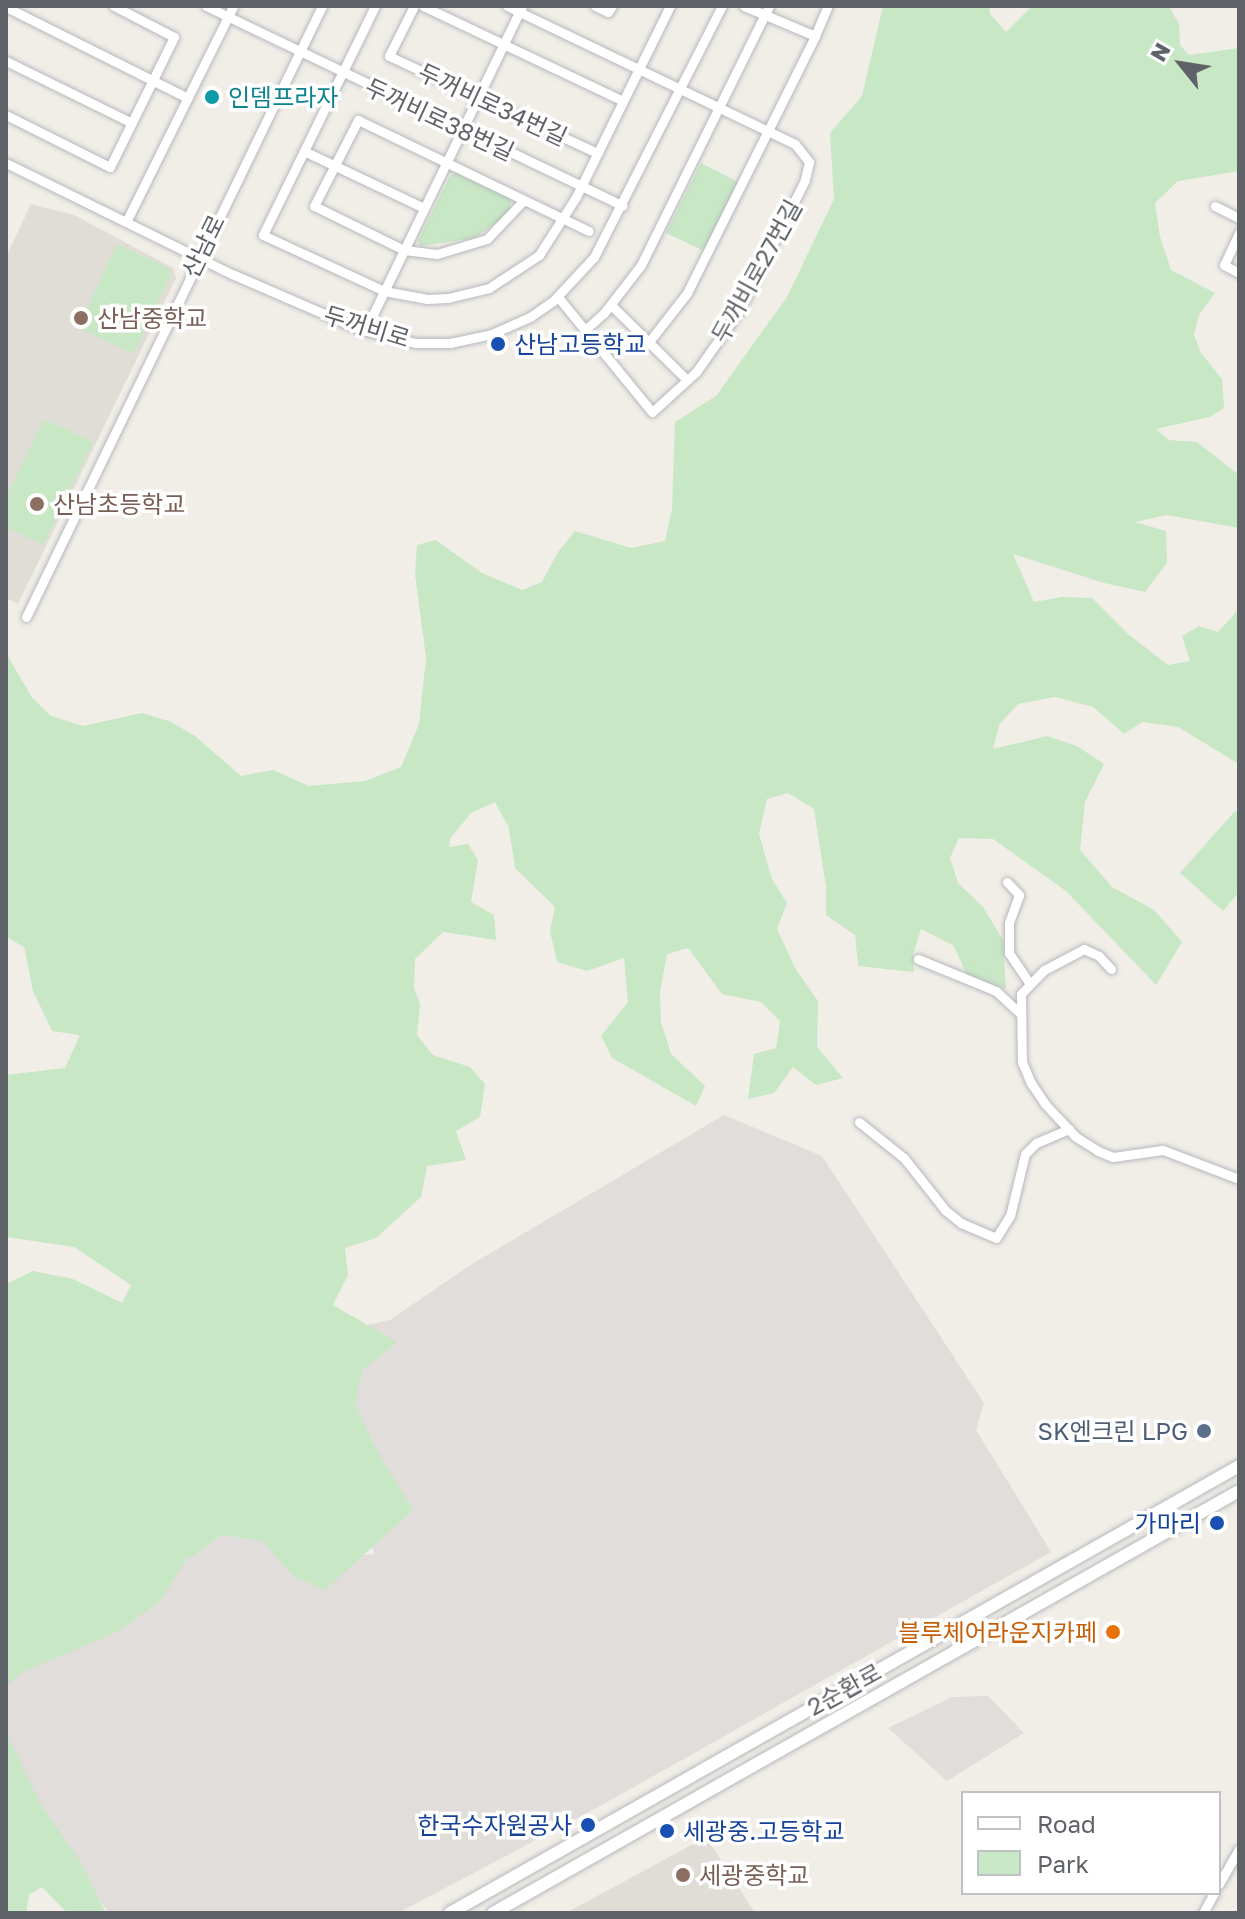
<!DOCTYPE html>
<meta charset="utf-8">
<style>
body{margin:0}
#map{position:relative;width:1245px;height:1919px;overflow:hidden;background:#f1eee8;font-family:"Golos Text","Noto Sans KR",sans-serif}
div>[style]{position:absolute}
.industrial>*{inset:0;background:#e0ddda}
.education>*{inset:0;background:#e0ddd6}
.green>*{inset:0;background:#c8e7c5}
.roads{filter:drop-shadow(0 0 2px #b5b8bc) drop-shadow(0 0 2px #b5b8bc)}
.street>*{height:9px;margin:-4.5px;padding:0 4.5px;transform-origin:4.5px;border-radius:4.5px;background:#fff}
.secondary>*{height:12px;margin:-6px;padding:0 6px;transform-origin:6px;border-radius:6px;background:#fff}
.dots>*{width:22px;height:22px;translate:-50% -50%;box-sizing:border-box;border:4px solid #fff;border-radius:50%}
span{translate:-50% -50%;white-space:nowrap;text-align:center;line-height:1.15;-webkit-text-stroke:7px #fff;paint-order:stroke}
.culture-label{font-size:24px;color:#0d838f}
.left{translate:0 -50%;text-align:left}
.street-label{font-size:24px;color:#5f6367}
.education-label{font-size:24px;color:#785e54}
.transit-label{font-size:24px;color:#164399}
.right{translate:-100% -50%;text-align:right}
.service-label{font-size:24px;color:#4e5e75}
.food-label{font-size:24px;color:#c56008}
.frame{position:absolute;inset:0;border:8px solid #5f6367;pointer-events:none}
.legend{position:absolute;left:961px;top:1791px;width:260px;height:104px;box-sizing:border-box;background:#fff;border:2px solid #bfc1c2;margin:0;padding:10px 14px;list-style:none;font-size:24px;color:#5f6367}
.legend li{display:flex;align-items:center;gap:16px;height:40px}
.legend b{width:40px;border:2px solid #bfc1c2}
.north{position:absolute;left:1141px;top:24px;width:80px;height:80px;-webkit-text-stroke:6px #fff;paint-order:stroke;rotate:300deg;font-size:22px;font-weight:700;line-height:32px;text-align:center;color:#5f6367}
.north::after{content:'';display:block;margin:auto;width:28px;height:36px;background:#5f6367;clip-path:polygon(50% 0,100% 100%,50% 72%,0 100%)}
</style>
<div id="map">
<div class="industrial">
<div style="clip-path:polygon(724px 1115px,822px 1156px,984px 1403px,976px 1430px,1051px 1552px,602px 1805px,398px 1913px,109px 1913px,72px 1862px,6px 1742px,6px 1678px,154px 1574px,223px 1535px,263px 1541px,304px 1560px,375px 1554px,353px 1507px,327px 1404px,332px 1333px,390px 1320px,472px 1264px)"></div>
<div style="clip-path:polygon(988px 1696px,1024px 1733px,947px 1781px,888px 1728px,952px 1697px)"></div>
</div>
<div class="education">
<div style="clip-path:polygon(31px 204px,74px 215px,173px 268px,176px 278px,18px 604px,6px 598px,6px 257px)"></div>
<div style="clip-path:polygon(706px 1837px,755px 1913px,566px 1913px)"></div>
</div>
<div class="green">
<div style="clip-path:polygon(883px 6px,990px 6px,990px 14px,1006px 32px,1032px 6px,1169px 6px,1179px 24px,1180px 45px,1189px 55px,1239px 48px,1239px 171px,1178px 181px,1155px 203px,1160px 237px,1171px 270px,1215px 293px,1199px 315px,1194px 335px,1201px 353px,1222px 379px,1224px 408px,1210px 417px,1156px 429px,1169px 440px,1197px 442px,1239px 475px,1239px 528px,1167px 515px,1135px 522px,1166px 531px,1167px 563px,1145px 592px,1104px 583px,1013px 554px,1034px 602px,1062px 597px,1092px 598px,1128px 634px,1168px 665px,1190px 661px,1182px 636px,1199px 626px,1218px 632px,1239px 609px,1239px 764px,1178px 727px,1142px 722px,1124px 734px,1093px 707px,1055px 697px,1018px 704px,999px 725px,993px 749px,1047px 736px,1077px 746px,1104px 764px,1085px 802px,1080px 850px,1112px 887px,1154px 910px,1182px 942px,1156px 985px,1066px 891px,993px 839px,959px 838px,950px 858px,958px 883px,983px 907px,1003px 940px,1006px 989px,967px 976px,954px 946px,921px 929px,913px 955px,914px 972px,858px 966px,855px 935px,826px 915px,826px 887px,814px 809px,788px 793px,767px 799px,759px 834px,772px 879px,787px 903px,777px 929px,795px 968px,818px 1001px,817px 1047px,843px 1078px,816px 1085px,793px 1067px,774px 1093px,748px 1099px,754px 1054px,776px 1048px,780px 1021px,761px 1002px,722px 994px,688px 948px,667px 954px,660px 993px,661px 1022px,671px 1054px,705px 1086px,696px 1106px,612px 1058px,601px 1036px,628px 1002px,624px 958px,587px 971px,557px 962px,550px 931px,555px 907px,515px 868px,509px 828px,495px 802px,471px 813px,450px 839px,449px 847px,468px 844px,478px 860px,471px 902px,494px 915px,496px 940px,443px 932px,415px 959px,414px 988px,420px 1004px,417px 1035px,433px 1055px,470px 1067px,485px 1084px,480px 1117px,456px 1131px,466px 1160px,427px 1166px,421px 1197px,376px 1238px,345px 1248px,348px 1275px,333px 1305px,397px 1342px,362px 1370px,355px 1403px,371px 1440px,413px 1510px,325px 1590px,294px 1577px,262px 1541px,222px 1535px,185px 1561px,162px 1599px,119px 1631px,23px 1672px,6px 1686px,6px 1284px,33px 1271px,73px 1279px,122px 1303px,131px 1285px,74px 1247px,6px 1237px,6px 1075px,65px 1068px,80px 1035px,52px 1031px,33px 991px,24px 947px,6px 937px,6px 653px,31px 696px,51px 716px,83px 726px,142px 713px,169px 721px,194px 735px,241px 776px,273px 770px,309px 786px,365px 781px,401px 767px,419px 724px,426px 658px,415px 574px,417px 545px,436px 540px,482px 573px,522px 590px,542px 582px,558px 552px,575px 531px,631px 548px,665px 541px,672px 509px,675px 422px,716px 396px,787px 297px,834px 199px,830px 133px,862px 96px)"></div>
<div style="clip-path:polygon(701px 163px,738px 182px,704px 251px,666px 233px)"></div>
<div style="clip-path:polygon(457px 172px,511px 199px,510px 212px,475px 238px,420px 246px,418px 241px,450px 176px)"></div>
<div style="clip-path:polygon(117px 244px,169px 268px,170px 276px,134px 354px,78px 328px)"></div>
<div style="clip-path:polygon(44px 419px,93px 442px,43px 545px,6px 527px,6px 498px)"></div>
<div style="clip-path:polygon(1235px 811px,1239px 814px,1239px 892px,1223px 911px,1180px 873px)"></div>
<div style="clip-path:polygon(6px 1733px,40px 1803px,80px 1861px,106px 1913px,67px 1913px,42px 1887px,29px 1895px,26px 1913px,6px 1913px)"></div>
</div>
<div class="roads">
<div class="street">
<div style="left:206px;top:6px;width:462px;rotate:25.6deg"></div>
<div style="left:375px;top:6px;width:255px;rotate:116.1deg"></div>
<div style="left:263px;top:235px;width:133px;rotate:24.8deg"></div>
<div style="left:384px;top:291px;width:44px;rotate:10.5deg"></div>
<div style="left:427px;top:299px;width:21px;rotate:-3deg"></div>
<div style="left:448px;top:298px;width:42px;rotate:-13.7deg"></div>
<div style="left:489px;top:288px;width:60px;rotate:-33.4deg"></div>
<div style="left:539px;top:255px;width:69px;rotate:-57.5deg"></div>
<div style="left:576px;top:197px;width:213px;rotate:-63.8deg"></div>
<div style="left:414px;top:6px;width:56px;rotate:116.6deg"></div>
<div style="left:389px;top:56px;width:230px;rotate:25deg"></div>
<div style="left:423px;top:6px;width:221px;rotate:25.4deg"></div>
<div style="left:507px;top:6px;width:319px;rotate:25.6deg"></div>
<div style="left:795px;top:144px;width:23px;rotate:52deg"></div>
<div style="left:809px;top:162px;width:18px;rotate:103deg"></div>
<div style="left:805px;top:180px;width:147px;rotate:116.7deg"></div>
<div style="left:739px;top:311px;width:75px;rotate:125.2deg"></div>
<div style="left:696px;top:372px;width:59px;rotate:137.7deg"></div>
<div style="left:652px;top:412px;width:149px;rotate:-129.3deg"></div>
<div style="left:595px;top:6px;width:14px;rotate:25deg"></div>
<div style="left:608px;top:12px;width:7px;rotate:-56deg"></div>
<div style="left:744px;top:6px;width:77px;rotate:22.9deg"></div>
<div style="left:815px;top:36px;width:33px;rotate:-67deg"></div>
<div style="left:6px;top:7px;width:203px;rotate:26.6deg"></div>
<div style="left:6px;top:61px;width:140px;rotate:26.2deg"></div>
<div style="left:6px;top:115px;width:116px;rotate:26.6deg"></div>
<div style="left:110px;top:167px;width:145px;rotate:-63.8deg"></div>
<div style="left:174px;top:37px;width:68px;rotate:-152.7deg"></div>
<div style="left:304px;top:151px;width:133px;rotate:25.4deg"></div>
<div style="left:6px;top:163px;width:252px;rotate:26.2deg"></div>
<div style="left:232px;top:274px;width:138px;rotate:23.4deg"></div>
<div style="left:359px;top:329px;width:59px;rotate:13.8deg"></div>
<div style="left:416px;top:343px;width:34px"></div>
<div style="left:450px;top:343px;width:40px;rotate:-12deg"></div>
<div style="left:489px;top:335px;width:45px;rotate:-23.7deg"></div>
<div style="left:530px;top:317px;width:28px;rotate:-35deg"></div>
<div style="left:553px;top:301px;width:60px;rotate:-47deg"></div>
<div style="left:594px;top:257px;width:282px;rotate:-63deg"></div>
<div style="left:523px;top:201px;width:52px;rotate:133.5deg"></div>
<div style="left:487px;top:239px;width:52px;rotate:163.3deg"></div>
<div style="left:437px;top:254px;width:33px;rotate:-173deg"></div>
<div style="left:404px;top:250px;width:100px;rotate:-153.9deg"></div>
<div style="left:314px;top:206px;width:97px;rotate:-62.9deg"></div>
<div style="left:358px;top:120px;width:256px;rotate:25.7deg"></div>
<div style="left:1215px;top:206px;width:27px;rotate:27deg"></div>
<div style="left:126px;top:222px;width:241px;rotate:-63.6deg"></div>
<div style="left:1239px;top:233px;width:35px;rotate:115deg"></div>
<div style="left:1224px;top:265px;width:17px;rotate:28deg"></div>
<div style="left:611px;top:305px;width:107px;rotate:44.6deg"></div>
<div style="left:585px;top:330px;width:25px;rotate:-42deg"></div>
<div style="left:604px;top:313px;width:61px;rotate:-52.4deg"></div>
<div style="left:641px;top:265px;width:289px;rotate:-63.7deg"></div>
<div style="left:365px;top:331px;width:361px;rotate:-64.2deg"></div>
<div style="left:648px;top:343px;width:63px;rotate:-52deg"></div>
<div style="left:687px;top:293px;width:287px;rotate:-63.5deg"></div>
<div style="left:26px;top:617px;width:679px;rotate:-64.15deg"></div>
<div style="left:1007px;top:882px;width:18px;rotate:47deg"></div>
<div style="left:1019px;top:895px;width:30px;rotate:110deg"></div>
<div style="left:1009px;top:923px;width:30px;rotate:90deg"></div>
<div style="left:1009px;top:953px;width:36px;rotate:56deg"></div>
<div style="left:918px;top:959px;width:84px;rotate:22.3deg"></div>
<div style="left:996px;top:991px;width:33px;rotate:43deg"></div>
<div style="left:1111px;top:969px;width:18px;rotate:-133deg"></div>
<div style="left:1099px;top:956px;width:17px;rotate:-155deg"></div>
<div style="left:1084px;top:949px;width:45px;rotate:152.3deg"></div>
<div style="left:1044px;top:970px;width:33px;rotate:134deg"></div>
<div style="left:1021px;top:994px;width:68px;rotate:89.2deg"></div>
<div style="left:1022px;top:1062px;width:23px;rotate:67deg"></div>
<div style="left:1031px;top:1083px;width:25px;rotate:56deg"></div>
<div style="left:1045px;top:1104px;width:45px;rotate:46.8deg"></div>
<div style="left:1076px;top:1137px;width:26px;rotate:32deg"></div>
<div style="left:1098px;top:1151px;width:16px;rotate:22deg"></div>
<div style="left:1113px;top:1157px;width:50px;rotate:-8deg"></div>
<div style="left:1163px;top:1150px;width:81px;rotate:20.9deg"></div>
<div style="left:859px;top:1122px;width:58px;rotate:38.7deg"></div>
<div style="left:904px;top:1158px;width:66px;rotate:51.7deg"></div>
<div style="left:945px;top:1210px;width:21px;rotate:39deg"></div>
<div style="left:961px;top:1223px;width:38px;rotate:23deg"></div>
<div style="left:996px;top:1238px;width:26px;rotate:-58deg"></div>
<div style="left:1010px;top:1216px;width:64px;rotate:-76.4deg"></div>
<div style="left:1025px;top:1154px;width:16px;rotate:-45deg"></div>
<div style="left:1036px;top:1143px;width:36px;rotate:-23deg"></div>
<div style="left:1219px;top:1884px;width:40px;rotate:-60.3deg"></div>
<div style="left:1203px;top:1913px;width:23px;rotate:-61deg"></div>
</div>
<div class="secondary">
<div style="left:450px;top:1913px;width:907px;rotate:-29.53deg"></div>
<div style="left:493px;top:1913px;width:857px;rotate:-29.5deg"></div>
</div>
</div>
<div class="dots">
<div style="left:212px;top:97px;background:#0f9aa8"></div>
<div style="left:81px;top:318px;background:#8d6e63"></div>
<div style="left:498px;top:344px;background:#1a4fb4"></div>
<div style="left:37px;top:504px;background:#8d6e63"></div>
<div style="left:1204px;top:1431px;background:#5c6f8a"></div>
<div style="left:1217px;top:1523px;background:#1a4fb4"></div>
<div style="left:1113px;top:1632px;background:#e8710a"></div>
<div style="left:588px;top:1825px;background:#1a4fb4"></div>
<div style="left:667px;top:1831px;background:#1a4fb4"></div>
<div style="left:683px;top:1875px;background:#8d6e63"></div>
</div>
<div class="culture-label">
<span class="left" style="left:228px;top:97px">인뎀프라자</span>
</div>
<div class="street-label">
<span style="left:493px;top:104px;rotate:25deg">두꺼비로34번길</span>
<span style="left:440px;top:119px;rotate:25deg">두꺼비로38번길</span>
<span style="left:203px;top:246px;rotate:-64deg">산남로</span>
<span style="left:756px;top:271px;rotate:-61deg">두꺼비로27번길</span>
<span style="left:367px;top:326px;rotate:17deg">두꺼비로</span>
<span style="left:844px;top:1689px;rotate:-29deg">2순환로</span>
</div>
<div class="education-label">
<span class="left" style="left:97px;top:318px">산남중학교</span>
<span class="left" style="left:53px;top:504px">산남초등학교</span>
<span class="left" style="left:699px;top:1875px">세광중학교</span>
</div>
<div class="transit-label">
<span class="left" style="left:514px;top:344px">산남고등학교</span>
<span class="right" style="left:1201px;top:1523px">가마리</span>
<span class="right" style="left:572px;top:1825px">한국수자원공사</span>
<span class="left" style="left:683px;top:1831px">세광중.고등학교</span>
</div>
<div class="service-label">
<span class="right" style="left:1188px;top:1431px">SK엔크린 LPG</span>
</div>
<div class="food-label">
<span class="right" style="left:1097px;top:1632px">블루체어라운지카페</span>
</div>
<div class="frame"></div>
<ul class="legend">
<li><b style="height:10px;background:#fff"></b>Road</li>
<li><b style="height:22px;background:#c8e7c5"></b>Park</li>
</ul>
<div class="north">N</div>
</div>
